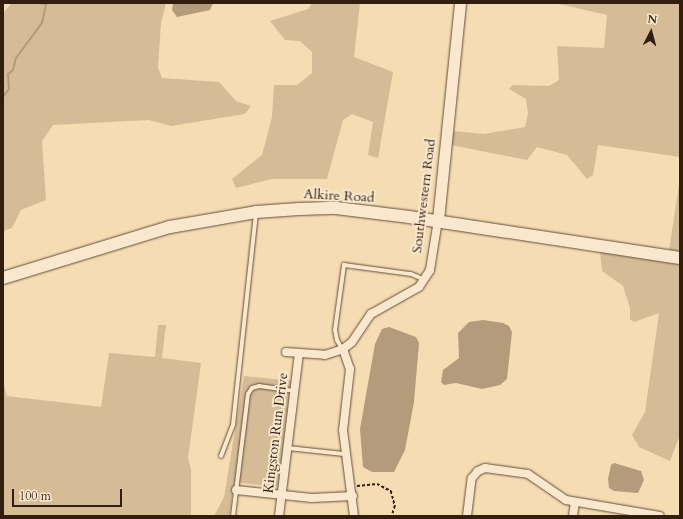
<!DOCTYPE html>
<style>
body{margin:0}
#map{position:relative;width:683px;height:519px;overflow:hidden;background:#f6dcb3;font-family:Cardo,serif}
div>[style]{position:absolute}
.green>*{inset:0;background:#d5bc97}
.water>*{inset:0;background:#b39b7b}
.stream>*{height:2px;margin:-1px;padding:0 1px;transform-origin:1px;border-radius:1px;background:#b39b7b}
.path>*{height:1.5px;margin-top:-0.75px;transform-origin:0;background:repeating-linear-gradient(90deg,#321e0f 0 3px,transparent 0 5px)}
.roads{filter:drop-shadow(0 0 1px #634e38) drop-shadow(0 0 1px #634e38)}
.service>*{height:4px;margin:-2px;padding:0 2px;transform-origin:2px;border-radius:2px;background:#f9e8ce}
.minor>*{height:8px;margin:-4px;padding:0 4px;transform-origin:4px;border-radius:4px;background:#f9e8ce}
.tertiary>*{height:11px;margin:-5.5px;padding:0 5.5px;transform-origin:5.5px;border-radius:5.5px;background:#f9e8ce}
.secondary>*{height:12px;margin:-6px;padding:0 6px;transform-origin:6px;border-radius:6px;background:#f9e8ce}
span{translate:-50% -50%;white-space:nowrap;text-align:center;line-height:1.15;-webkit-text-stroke:4px #f9e8ce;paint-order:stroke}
.street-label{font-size:14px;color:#321e0f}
.frame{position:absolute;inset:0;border:4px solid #321e0f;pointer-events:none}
.north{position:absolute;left:631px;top:12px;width:40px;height:40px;-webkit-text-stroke:3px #f9e8ce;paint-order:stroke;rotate:6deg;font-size:11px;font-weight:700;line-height:16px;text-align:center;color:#321e0f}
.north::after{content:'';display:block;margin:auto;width:14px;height:18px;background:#321e0f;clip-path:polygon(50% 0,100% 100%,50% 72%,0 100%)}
.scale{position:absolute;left:12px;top:489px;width:110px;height:18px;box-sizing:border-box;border:2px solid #321e0f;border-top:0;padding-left:5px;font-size:12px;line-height:14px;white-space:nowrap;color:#321e0f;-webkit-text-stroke:3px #f9e8ce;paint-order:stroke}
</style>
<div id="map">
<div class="green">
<div style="clip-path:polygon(12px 3px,166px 3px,161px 23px,158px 67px,162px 78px,219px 82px,236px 101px,251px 106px,245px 114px,171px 126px,149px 120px,53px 125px,42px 141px,46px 200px,21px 210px,12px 228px,3px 231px,3px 13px)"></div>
<div style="clip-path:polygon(312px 3px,360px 3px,354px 57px,393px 72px,378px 158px,368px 155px,373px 122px,352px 114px,343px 120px,327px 179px,272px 179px,236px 188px,232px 179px,262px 155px,272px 117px,274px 85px,297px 85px,312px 73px,312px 52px,300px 41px,285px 40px,270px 21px,308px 9px)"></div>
<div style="clip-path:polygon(555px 3px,680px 3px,680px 157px,598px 145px,593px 175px,587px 179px,567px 155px,537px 147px,527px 160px,451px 145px,453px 131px,484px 134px,525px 127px,528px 113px,526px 99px,509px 89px,513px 85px,549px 86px,559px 80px,557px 46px,604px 48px,607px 15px)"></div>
<div style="clip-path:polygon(680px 179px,680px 252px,669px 250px)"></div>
<div style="clip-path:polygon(600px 251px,680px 265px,680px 435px,670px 461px,639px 447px,632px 435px,645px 412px,659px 313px,634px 322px,630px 319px,630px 308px,623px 286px,602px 271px)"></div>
<div style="clip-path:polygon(158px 325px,166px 325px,162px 358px,201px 363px,188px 458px,191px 470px,191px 516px,3px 516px,3px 380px,7px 396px,101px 407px,109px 353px,155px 357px)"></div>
<div style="clip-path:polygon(244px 376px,292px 381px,279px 487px,234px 482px,230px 514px,250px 516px,214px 516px,224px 497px)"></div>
</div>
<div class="water">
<div style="clip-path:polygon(173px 3px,213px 3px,210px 10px,177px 17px,172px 10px)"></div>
<div style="clip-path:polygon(483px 320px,503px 323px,509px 326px,512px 332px,507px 379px,500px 385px,482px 389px,456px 383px,444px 385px,441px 382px,443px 370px,459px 358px,458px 333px,469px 322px)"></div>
<div style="clip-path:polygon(389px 327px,416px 337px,419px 343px,414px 402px,405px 450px,394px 472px,372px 472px,363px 467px,360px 429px,375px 344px,382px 329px)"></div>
<div style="clip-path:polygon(614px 463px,641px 471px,644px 480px,638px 493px,614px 491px,609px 488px,608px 479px,611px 465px)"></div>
</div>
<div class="stream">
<div style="left:3px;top:97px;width:10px;rotate:-53deg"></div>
<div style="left:9px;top:89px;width:15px;rotate:-94deg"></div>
<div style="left:8px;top:74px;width:6px;rotate:-39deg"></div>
<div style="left:13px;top:70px;width:12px;rotate:-76deg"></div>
<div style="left:16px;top:58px;width:44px;rotate:-53.4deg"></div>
<div style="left:42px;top:23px;width:19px;rotate:-78deg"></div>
<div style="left:46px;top:4px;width:8px;rotate:-173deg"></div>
<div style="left:3px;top:102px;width:11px;rotate:90deg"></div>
</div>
<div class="path">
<div style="left:357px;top:486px;width:20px;rotate:-6deg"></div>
<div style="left:377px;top:484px;width:16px;rotate:27deg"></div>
<div style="left:391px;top:491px;width:16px;rotate:75deg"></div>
<div style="left:395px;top:506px;width:10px;rotate:107deg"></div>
</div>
<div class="roads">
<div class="service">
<div style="left:342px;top:349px;width:10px;rotate:-119deg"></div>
<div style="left:337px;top:340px;width:10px;rotate:-101deg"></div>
<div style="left:335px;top:330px;width:66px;rotate:-82.1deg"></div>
<div style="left:344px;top:265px;width:68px;rotate:7.7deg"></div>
<div style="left:411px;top:274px;width:15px;rotate:23deg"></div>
<div style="left:288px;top:448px;width:56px;rotate:6.1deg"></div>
<div style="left:221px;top:456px;width:33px;rotate:-69deg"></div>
<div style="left:233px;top:425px;width:212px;rotate:-83.8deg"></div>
<div style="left:233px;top:516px;width:123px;rotate:-83deg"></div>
<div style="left:248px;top:394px;width:7px;rotate:-56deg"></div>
<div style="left:252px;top:388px;width:7px;rotate:-16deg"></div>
<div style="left:259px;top:386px;width:35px;rotate:8deg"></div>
</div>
<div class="minor">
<div style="left:343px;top:349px;width:21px;rotate:71deg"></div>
<div style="left:350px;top:369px;width:61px;rotate:96.5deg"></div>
<div style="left:343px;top:430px;width:87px;rotate:82.7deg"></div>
<div style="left:286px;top:352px;width:39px;rotate:4deg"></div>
<div style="left:325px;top:355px;width:19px;rotate:-18deg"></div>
<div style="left:343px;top:349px;width:11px;rotate:-38deg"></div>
<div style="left:352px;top:342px;width:34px;rotate:-56deg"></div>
<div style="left:371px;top:314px;width:55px;rotate:-29.4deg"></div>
<div style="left:419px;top:287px;width:20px;rotate:-57deg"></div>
<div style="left:430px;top:270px;width:51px;rotate:-80.9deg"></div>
<div style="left:236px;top:490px;width:76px;rotate:6deg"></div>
<div style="left:312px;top:498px;width:41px;rotate:-2.8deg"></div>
<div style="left:279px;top:516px;width:163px;rotate:-83deg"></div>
<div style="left:467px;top:516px;width:38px;rotate:-83deg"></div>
<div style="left:472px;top:478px;width:9px;rotate:-49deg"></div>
<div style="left:478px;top:471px;width:8px;rotate:-23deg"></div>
<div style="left:485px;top:468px;width:43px;rotate:7.9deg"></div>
<div style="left:528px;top:474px;width:46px;rotate:34.4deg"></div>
<div style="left:566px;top:500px;width:95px;rotate:9.7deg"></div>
<div style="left:573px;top:516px;width:14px;rotate:-82deg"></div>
</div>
<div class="tertiary">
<div style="left:438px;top:220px;width:218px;rotate:-84.2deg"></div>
</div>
<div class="secondary">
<div style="left:3px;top:278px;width:175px;rotate:-17deg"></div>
<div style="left:170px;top:227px;width:87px;rotate:-9.9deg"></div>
<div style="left:256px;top:212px;width:43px;rotate:-4deg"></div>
<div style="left:299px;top:209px;width:37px;rotate:-2deg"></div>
<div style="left:336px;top:208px;width:74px;rotate:7deg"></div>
<div style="left:409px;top:217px;width:274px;rotate:8.6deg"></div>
</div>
</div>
<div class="street-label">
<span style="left:339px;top:196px;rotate:3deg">Alkire Road</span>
<span style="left:424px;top:196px;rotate:-83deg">Southwestern Road</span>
<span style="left:276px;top:433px;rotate:-83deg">Kingston Run Drive</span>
</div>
<div class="frame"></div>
<div class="north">N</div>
<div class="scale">100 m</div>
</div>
